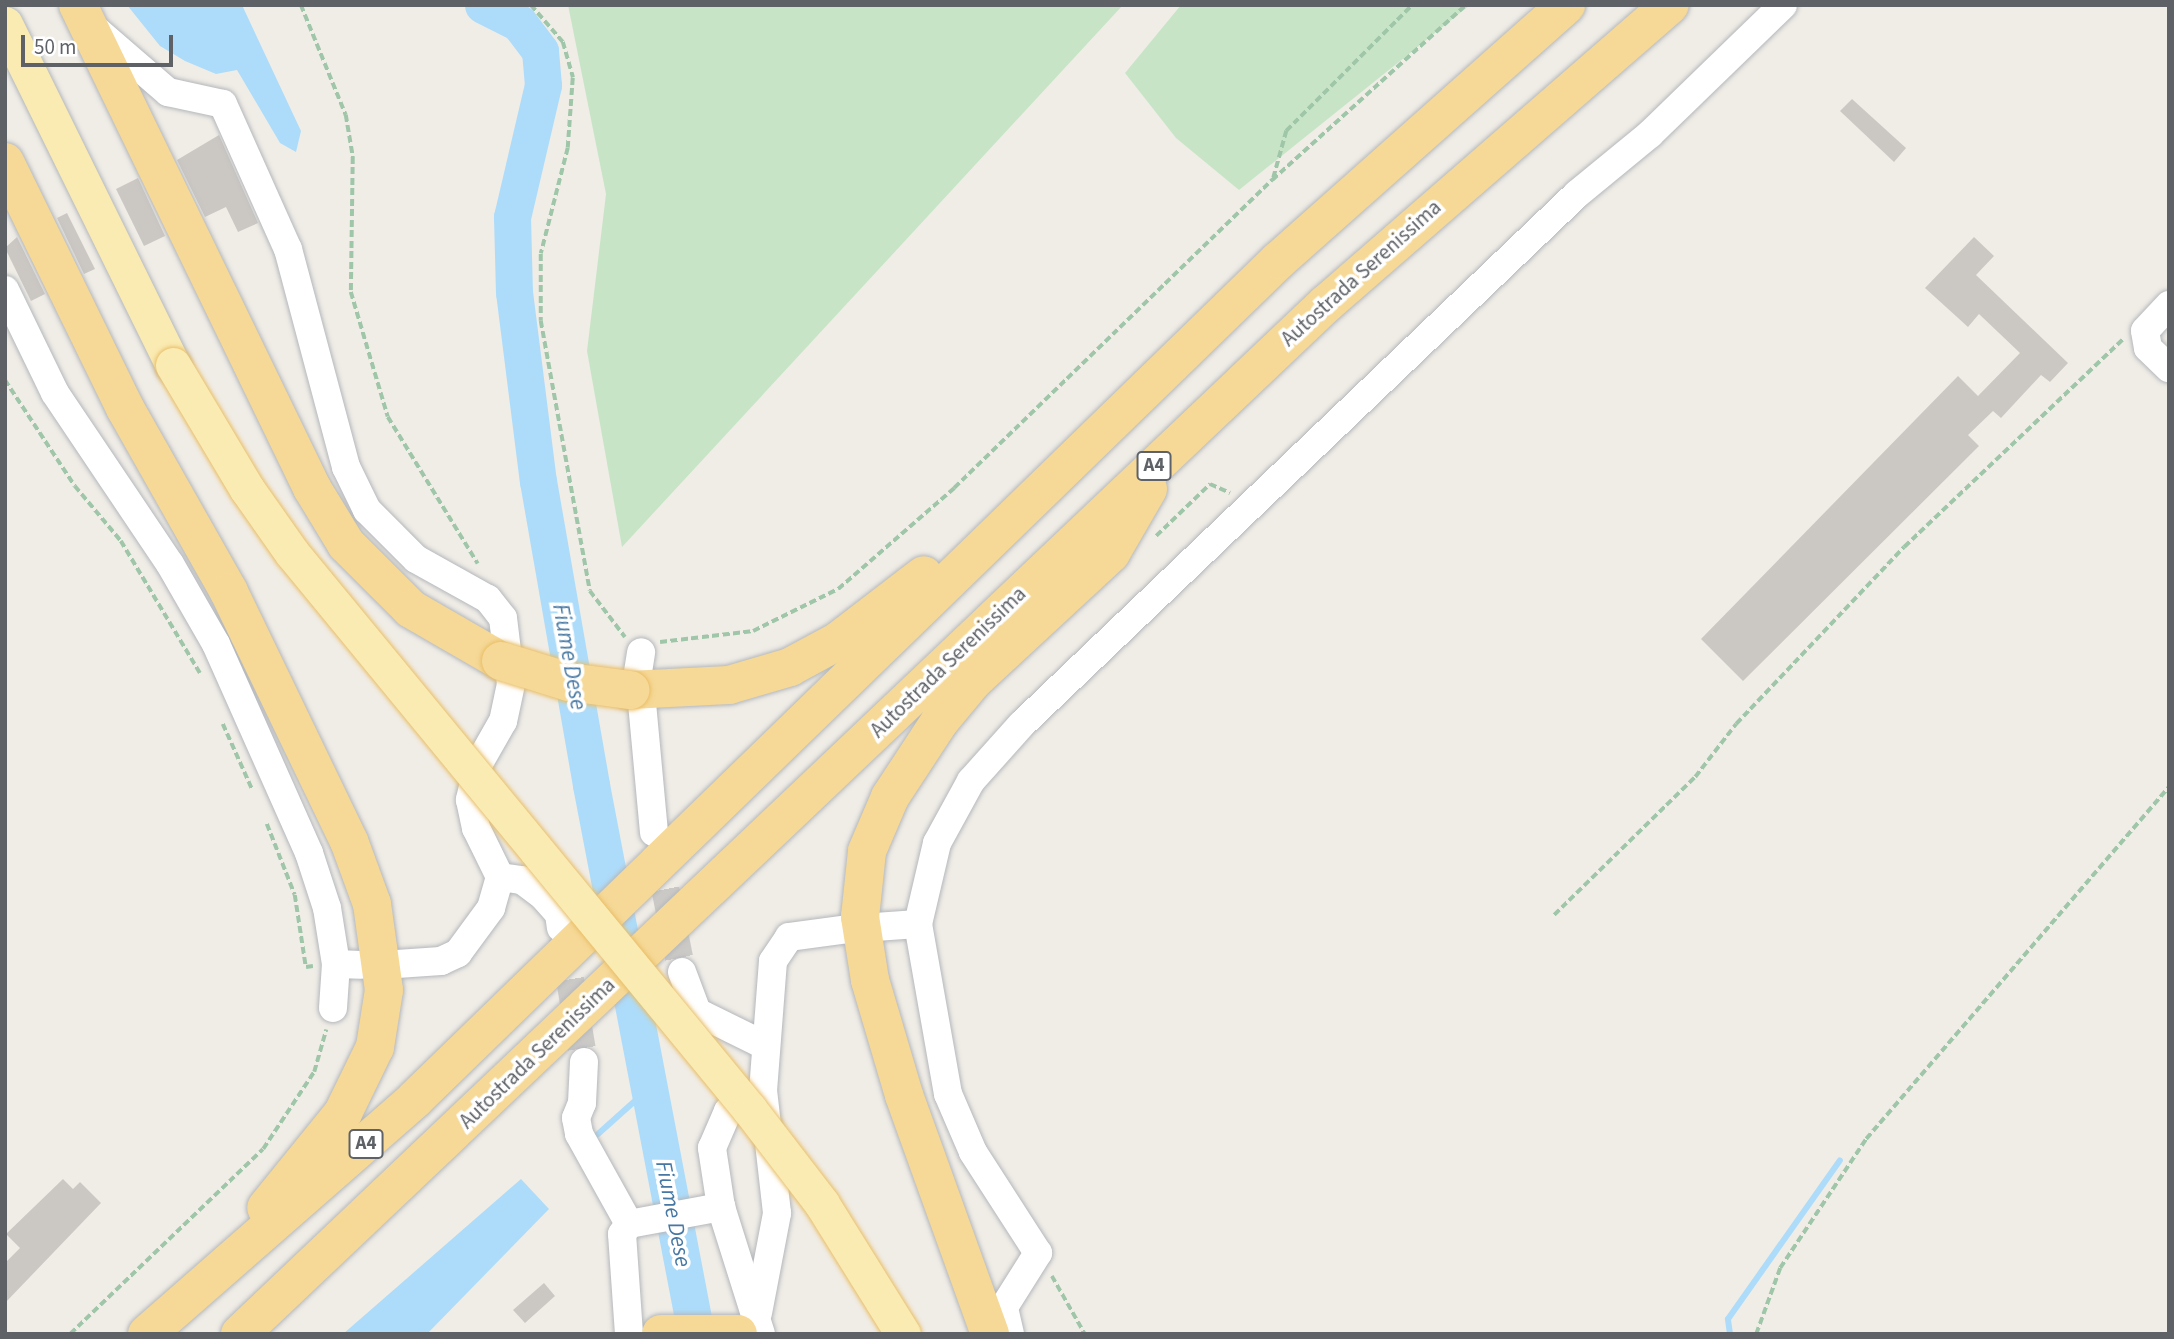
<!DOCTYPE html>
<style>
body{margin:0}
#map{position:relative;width:2174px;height:1339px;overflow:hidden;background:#f0ede7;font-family:"Source Sans 3",sans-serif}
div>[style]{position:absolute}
.green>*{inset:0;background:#c7e5c6}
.water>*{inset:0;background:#addcfa}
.stream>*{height:6px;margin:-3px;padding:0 3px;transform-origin:3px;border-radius:3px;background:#addcfa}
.river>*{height:37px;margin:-18.5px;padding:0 18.5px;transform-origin:18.5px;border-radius:18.5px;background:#addcfa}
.building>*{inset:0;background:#cbc8c4}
.minor-tunnel>*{height:28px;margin-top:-14px;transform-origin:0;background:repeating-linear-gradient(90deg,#cccac7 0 28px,transparent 0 42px)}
.path>*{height:3.5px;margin-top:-1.75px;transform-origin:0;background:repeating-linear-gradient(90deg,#9fc6a8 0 7px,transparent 0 10.5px)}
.roads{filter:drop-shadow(0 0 2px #b4b7bb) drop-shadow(0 0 2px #b4b7bb)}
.minor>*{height:28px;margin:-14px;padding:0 14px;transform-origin:14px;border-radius:14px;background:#fff}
.major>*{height:35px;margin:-17.5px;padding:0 17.5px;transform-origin:17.5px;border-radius:17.5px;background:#faebb2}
.highway>*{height:38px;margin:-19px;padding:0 19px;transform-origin:19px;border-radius:19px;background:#f6d997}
.bridges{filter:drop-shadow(0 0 2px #e9be67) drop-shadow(0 0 2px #e9be67)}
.major-bridge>*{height:35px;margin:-17.5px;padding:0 17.5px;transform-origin:17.5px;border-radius:17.5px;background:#faebb2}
.highway-bridge>*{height:38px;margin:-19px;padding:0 19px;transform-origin:19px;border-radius:19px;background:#f6d997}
span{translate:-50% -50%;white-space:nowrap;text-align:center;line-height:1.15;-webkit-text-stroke:7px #fff;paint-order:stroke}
.shield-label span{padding:2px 5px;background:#fff;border:2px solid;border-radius:5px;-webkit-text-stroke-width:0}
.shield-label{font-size:19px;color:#5e6266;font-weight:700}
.street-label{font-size:21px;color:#5e6266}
.water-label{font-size:23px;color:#4778a3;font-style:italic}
.frame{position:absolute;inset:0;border:7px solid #5e6266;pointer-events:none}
.scale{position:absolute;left:21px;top:35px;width:152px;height:32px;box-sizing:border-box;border:4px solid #5e6266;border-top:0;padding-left:9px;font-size:21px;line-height:24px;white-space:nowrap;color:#5e6266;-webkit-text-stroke:5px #fff;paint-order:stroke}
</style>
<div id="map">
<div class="green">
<div style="clip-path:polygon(568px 5px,1123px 5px,622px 547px,587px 351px,606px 194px)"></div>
<div style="clip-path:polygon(1181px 5px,1470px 5px,1239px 190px,1176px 138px,1125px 73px)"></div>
</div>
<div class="water">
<div style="clip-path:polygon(127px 5px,242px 5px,301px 131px,296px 152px,280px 143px,237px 70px,216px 74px,185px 61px,160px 46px)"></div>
<div style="clip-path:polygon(521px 1179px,549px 1209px,427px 1334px,343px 1334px)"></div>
</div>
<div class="stream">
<div style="left:598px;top:1134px;width:66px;rotate:-41.9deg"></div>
<div style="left:1730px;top:1334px;width:15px;rotate:-98deg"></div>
<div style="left:1728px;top:1319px;width:194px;rotate:-54.8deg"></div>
</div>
<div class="river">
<div style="left:483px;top:5px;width:40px;rotate:26.6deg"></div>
<div style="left:519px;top:23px;width:35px;rotate:53deg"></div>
<div style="left:540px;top:51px;width:34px;rotate:85deg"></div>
<div style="left:543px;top:85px;width:136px;rotate:103.2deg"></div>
<div style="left:512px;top:217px;width:75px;rotate:88.5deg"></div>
<div style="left:514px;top:292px;width:191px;rotate:82.8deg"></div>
<div style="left:538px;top:481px;width:309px;rotate:80.1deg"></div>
<div style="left:591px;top:785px;width:559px;rotate:79.17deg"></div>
</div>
<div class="building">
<div style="clip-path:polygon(1852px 99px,1906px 148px,1894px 162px,1840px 111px)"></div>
<div style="clip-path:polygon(219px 135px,258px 223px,238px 232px,226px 207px,205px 217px,177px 160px)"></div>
<div style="clip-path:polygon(138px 178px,165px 236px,144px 246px,116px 189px)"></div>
<div style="clip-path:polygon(67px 213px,95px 269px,84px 274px,57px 218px)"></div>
<div style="clip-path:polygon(17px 237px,45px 294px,31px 301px,5px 248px)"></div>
<div style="clip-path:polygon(1974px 237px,1994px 256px,1976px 275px,2068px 363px,2050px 382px,2041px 375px,2001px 418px,1993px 411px,1968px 435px,1979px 446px,1743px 681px,1701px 639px,1958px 376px,1978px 396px,2020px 353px,1979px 314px,1968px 327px,1925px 288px)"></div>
<div style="clip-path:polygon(63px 1179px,73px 1189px,80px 1182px,101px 1203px,5px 1303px,5px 1263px,20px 1248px,6px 1234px)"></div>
<div style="clip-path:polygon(544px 1283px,555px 1296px,525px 1323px,513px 1310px)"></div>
</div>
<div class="minor-tunnel">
<div style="left:657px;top:848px;width:126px;rotate:78.6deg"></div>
<div style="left:563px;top:938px;width:126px;rotate:80.4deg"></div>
</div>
<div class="path">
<div style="left:301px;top:5px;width:119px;rotate:67.8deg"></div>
<div style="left:346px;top:115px;width:43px;rotate:80.5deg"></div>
<div style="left:353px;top:157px;width:135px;rotate:90.8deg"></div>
<div style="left:351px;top:292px;width:130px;rotate:73.5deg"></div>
<div style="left:388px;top:417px;width:172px;rotate:58.5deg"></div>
<div style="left:531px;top:5px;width:49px;rotate:49.1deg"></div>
<div style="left:563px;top:42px;width:37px;rotate:74deg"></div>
<div style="left:573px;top:78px;width:70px;rotate:94.1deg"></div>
<div style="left:568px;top:148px;width:109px;rotate:104.3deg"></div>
<div style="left:541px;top:254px;width:67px;rotate:90deg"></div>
<div style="left:541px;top:321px;width:274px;rotate:79.7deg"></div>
<div style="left:590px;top:591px;width:58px;rotate:52.7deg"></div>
<div style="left:1273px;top:178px;width:49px;rotate:-74.5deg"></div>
<div style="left:1286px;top:131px;width:178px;rotate:-45deg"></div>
<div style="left:5px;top:380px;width:127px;rotate:56.6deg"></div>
<div style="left:75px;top:486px;width:72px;rotate:50.1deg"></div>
<div style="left:121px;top:541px;width:154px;rotate:59.1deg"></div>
<div style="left:1156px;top:536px;width:75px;rotate:-43.9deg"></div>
<div style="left:1210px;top:484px;width:22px;rotate:24deg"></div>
<div style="left:660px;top:642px;width:94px;rotate:-6.7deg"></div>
<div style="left:753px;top:631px;width:95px;rotate:-26.3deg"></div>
<div style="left:838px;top:589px;width:154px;rotate:-41deg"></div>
<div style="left:954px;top:488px;width:443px;rotate:-44.1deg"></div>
<div style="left:1272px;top:180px;width:261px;rotate:-42.1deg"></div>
<div style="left:223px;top:724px;width:73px;rotate:65.9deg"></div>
<div style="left:267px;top:824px;width:76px;rotate:68.5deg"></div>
<div style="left:295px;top:895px;width:73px;rotate:81.3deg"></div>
<div style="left:306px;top:967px;width:7px;rotate:-8deg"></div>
<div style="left:1554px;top:915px;width:197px;rotate:-44.4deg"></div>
<div style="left:1695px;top:777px;width:67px;rotate:-52.3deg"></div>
<div style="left:1736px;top:724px;width:244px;rotate:-46.5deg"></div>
<div style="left:1904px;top:547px;width:302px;rotate:-43.5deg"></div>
<div style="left:1052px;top:1276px;width:67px;rotate:60.4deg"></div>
<div style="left:70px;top:1334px;width:267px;rotate:-43.8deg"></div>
<div style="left:263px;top:1149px;width:92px;rotate:-56.5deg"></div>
<div style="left:314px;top:1072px;width:44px;rotate:-74.1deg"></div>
<div style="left:1756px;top:1334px;width:70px;rotate:-70deg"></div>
<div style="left:1780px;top:1268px;width:155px;rotate:-56.3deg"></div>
<div style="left:1866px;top:1139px;width:464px;rotate:-49.3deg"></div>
</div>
<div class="roads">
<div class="minor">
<div style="left:94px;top:28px;width:98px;rotate:40.9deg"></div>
<div style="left:168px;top:92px;width:56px;rotate:12.3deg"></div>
<div style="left:223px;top:104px;width:159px;rotate:65.9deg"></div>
<div style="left:288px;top:249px;width:226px;rotate:75.1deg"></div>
<div style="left:346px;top:467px;width:48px;rotate:64deg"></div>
<div style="left:367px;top:510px;width:69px;rotate:45deg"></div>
<div style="left:416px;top:559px;width:82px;rotate:29.1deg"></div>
<div style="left:488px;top:599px;width:24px;rotate:52deg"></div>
<div style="left:503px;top:618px;width:66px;rotate:83.1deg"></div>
<div style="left:511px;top:684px;width:38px;rotate:102deg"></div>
<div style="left:503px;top:721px;width:48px;rotate:119.7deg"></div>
<div style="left:479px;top:763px;width:38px;rotate:104deg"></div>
<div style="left:470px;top:800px;width:29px;rotate:78deg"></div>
<div style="left:476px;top:828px;width:55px;rotate:63.9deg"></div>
<div style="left:5px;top:290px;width:114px;rotate:64.1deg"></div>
<div style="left:55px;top:393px;width:206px;rotate:56.1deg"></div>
<div style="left:170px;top:564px;width:92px;rotate:60.1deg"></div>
<div style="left:216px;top:644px;width:229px;rotate:66deg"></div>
<div style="left:309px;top:853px;width:58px;rotate:71.9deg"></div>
<div style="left:327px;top:908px;width:57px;rotate:80.9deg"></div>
<div style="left:2169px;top:305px;width:35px;rotate:133deg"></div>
<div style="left:2145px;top:331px;width:17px;rotate:80deg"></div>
<div style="left:2148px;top:348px;width:29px;rotate:44deg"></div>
<div style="left:638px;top:672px;width:20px;rotate:-81deg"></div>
<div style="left:642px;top:703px;width:130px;rotate:84.7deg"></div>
<div style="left:875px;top:927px;width:43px;rotate:-4deg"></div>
<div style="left:397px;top:964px;width:44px;rotate:-3.9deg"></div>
<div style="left:441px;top:961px;width:19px;rotate:-25deg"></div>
<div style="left:458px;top:953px;width:56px;rotate:-53.7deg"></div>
<div style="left:491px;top:908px;width:32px;rotate:-74deg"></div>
<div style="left:500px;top:877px;width:22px;rotate:8deg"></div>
<div style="left:522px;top:880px;width:25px;rotate:37deg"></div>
<div style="left:542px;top:895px;width:25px;rotate:48deg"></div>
<div style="left:559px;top:914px;width:14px;rotate:82deg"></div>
<div style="left:682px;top:972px;width:43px;rotate:69.4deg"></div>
<div style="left:697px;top:1012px;width:77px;rotate:26.2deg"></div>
<div style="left:333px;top:1008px;width:44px;rotate:-86.1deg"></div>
<div style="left:336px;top:964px;width:25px;rotate:2deg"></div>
<div style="left:584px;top:1062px;width:41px;rotate:92.8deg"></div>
<div style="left:582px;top:1103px;width:16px;rotate:112deg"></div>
<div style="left:576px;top:1118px;width:16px;rotate:79deg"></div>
<div style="left:579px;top:1134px;width:103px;rotate:60.9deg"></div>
<div style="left:721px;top:1207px;width:133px;rotate:72.5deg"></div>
<div style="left:758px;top:1313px;width:102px;rotate:-79.2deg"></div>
<div style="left:777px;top:1213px;width:123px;rotate:-96.5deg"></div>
<div style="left:763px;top:1091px;width:130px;rotate:-85.6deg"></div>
<div style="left:773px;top:961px;width:29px;rotate:-56deg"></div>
<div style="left:789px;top:937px;width:60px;rotate:-7.7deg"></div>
<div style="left:629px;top:1334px;width:100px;rotate:-94deg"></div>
<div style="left:622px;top:1234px;width:12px;rotate:-55deg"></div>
<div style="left:629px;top:1224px;width:94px;rotate:-10.5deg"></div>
<div style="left:721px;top:1207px;width:60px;rotate:-98.7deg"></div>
<div style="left:712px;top:1148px;width:40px;rotate:-66.6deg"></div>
<div style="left:728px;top:1111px;width:39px;rotate:-31deg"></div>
<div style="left:1010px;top:1334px;width:28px;rotate:-103deg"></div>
<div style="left:1004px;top:1307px;width:64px;rotate:-57.8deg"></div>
<div style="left:1038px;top:1253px;width:120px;rotate:-122.8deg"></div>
<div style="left:973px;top:1152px;width:63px;rotate:-113.3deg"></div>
<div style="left:948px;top:1094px;width:173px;rotate:-100deg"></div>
<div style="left:918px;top:924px;width:83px;rotate:-76.8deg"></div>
<div style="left:937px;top:843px;width:71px;rotate:-61.3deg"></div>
<div style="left:971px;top:781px;width:75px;rotate:-48.2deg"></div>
<div style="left:1021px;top:725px;width:769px;rotate:-43.68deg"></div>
<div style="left:1577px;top:194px;width:94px;rotate:-39.4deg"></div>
<div style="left:1650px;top:134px;width:185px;rotate:-44.1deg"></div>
</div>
<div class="major">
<div style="left:5px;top:24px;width:380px;rotate:63.8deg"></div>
</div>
<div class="highway">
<div style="left:78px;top:5px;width:537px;rotate:64.15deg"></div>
<div style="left:312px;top:488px;width:66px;rotate:58.7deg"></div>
<div style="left:346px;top:544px;width:92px;rotate:45deg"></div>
<div style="left:411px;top:609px;width:104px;rotate:30deg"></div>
<div style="left:5px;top:162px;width:274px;rotate:64deg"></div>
<div style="left:125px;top:408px;width:211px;rotate:60.5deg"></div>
<div style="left:229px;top:592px;width:276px;rotate:64.3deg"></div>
<div style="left:349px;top:841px;width:67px;rotate:69.9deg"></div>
<div style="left:372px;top:904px;width:87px;rotate:82.1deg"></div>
<div style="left:384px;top:990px;width:58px;rotate:99deg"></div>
<div style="left:375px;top:1047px;width:73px;rotate:115.9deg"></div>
<div style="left:343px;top:1113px;width:122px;rotate:129deg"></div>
<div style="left:630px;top:690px;width:99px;rotate:-2.9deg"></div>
<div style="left:729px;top:685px;width:64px;rotate:-16.4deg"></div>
<div style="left:790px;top:667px;width:55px;rotate:-28.4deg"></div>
<div style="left:838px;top:641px;width:108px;rotate:-37.5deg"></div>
<div style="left:147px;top:1334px;width:356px;rotate:-41.2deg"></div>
<div style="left:415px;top:1099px;width:1204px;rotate:-44.16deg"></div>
<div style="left:1279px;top:260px;width:384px;rotate:-41.6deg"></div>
<div style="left:240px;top:1334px;width:1498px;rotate:-43.49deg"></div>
<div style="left:1327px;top:303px;width:454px;rotate:-41deg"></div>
<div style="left:661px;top:1334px;width:77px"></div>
<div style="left:990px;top:1334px;width:254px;rotate:-109.8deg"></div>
<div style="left:904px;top:1095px;width:120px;rotate:-106.5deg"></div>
<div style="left:870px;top:980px;width:64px;rotate:-99deg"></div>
<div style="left:860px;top:917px;width:66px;rotate:-83.9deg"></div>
<div style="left:867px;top:851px;width:59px;rotate:-66.9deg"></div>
<div style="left:890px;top:797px;width:91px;rotate:-56.7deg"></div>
<div style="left:940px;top:721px;width:52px;rotate:-50.5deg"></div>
<div style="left:973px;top:681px;width:188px;rotate:-42.8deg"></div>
<div style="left:1111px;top:553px;width:74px;rotate:-60deg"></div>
</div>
</div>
<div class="bridges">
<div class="major-bridge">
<div style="left:173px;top:365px;width:144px;rotate:59.2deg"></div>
<div style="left:247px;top:489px;width:78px;rotate:54.9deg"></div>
<div style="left:292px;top:553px;width:721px;rotate:50.57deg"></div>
<div style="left:750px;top:1110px;width:118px;rotate:52.5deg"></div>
<div style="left:822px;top:1204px;width:153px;rotate:58.1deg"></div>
</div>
<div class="highway-bridge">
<div style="left:501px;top:661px;width:71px;rotate:17.2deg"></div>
<div style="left:569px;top:682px;width:62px;rotate:7.5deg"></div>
</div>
</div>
<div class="shield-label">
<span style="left:1154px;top:466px">A4</span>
<span style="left:366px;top:1144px">A4</span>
</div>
<div class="street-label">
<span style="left:1361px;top:273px;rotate:-42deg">Autostrada Serenissima</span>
<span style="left:948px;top:662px;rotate:-44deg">Autostrada Serenissima</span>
<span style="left:537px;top:1053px;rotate:-44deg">Autostrada Serenissima</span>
</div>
<div class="water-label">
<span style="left:569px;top:657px;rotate:80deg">Fiume Dese</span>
<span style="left:673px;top:1214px;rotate:79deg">Fiume Dese</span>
</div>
<div class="frame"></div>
<div class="scale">50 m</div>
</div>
